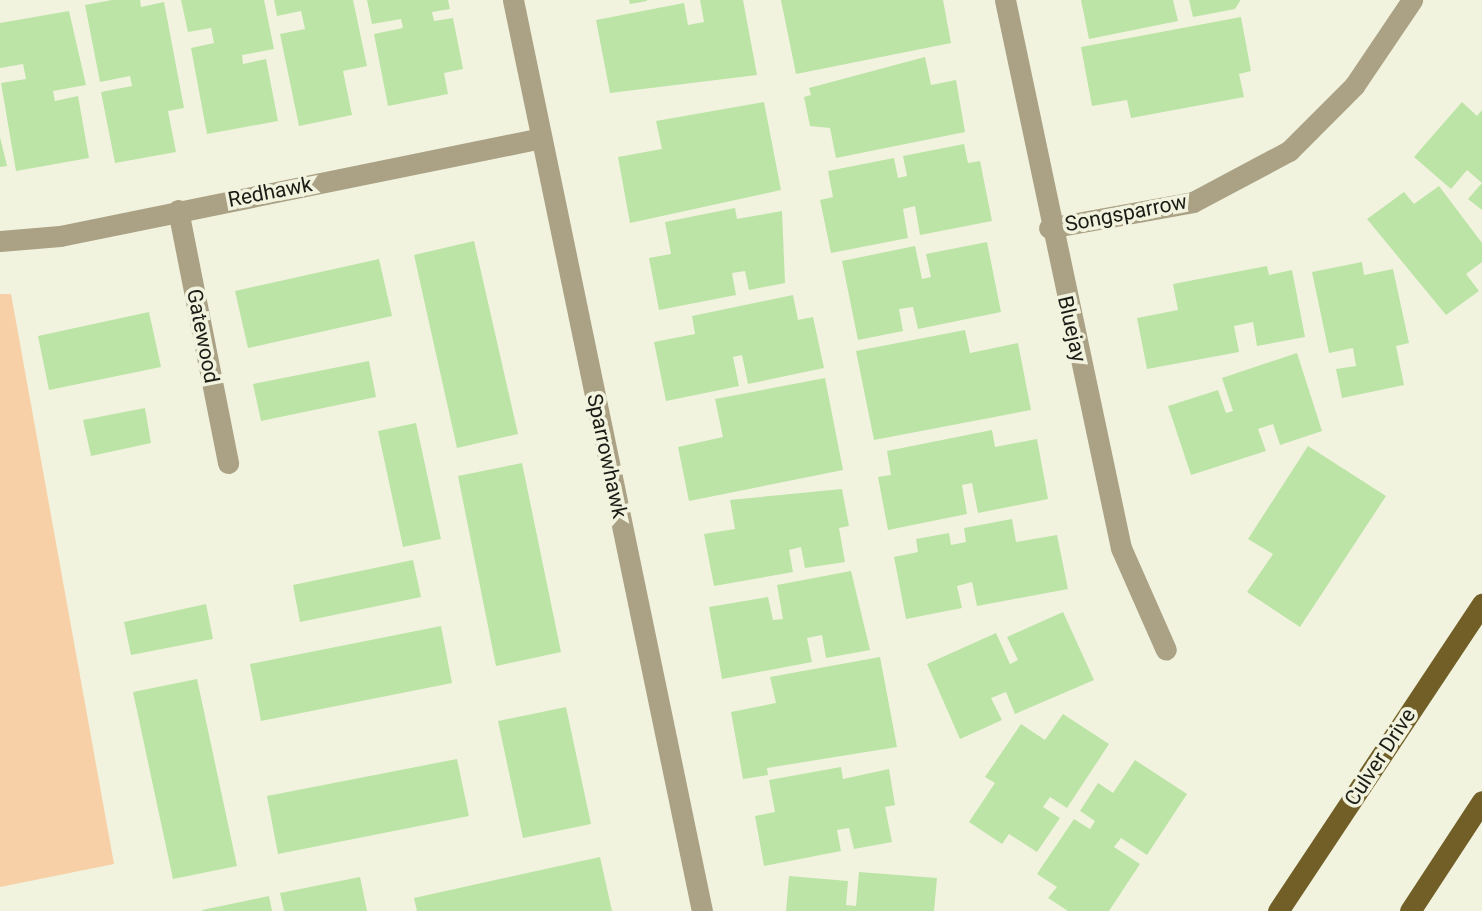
<!DOCTYPE html>
<style>
body{margin:0}
#map{position:relative;width:1482px;height:911px;overflow:hidden;background:#f1f3de;font-family:Roboto,sans-serif}
div>[style]{position:absolute}
.green>*{inset:0;background:#f7d0a7}
.building>*{inset:0;background:#bce4a7}
.street>*{height:21px;margin:-10.5px;padding:0 10.5px;transform-origin:10.5px;border-radius:10.5px;background:#aba185}
.primary>*{height:21px;margin:-10.5px;padding:0 10.5px;transform-origin:10.5px;border-radius:10.5px;background:#725e27}
span{translate:-50% -50%;white-space:nowrap;text-align:center;line-height:1.15;-webkit-text-stroke:7px #f1f3de;paint-order:stroke}
.street-label{font-size:21px;color:#1b1c15}
</style>
<div id="map">
<div class="green">
<div style="clip-path:polygon(0 294px,11px 294px,114px 864px,0 887px)"></div>
</div>
<div class="building">
<div style="clip-path:polygon(112px 0,140px 0,141px 7px,164px 2px,184px 108px,168px 111px,176px 152px,115px 163px,101px 92px,132px 86px,130px 76px,100px 82px,85px 5px)"></div>
<div style="clip-path:polygon(181px 0,264px 0,274px 49px,242px 55px,243px 64px,266px 59px,278px 121px,207px 134px,191px 48px,214px 43px,211px 28px,188px 32px)"></div>
<div style="clip-path:polygon(274px 0,353px 0,367px 66px,343px 71px,352px 115px,299px 126px,280px 34px,305px 29px,301px 11px,277px 16px)"></div>
<div style="clip-path:polygon(367px 0,448px 0,450px 9px,432px 12px,434px 21px,453px 18px,463px 69px,444px 73px,448px 94px,388px 106px,374px 34px,403px 28px,401px 19px,372px 24px)"></div>
<div style="clip-path:polygon(629px 0,647px 0,647px 1px,630px 4px)"></div>
<div style="clip-path:polygon(700px 0,743px 0,757px 75px,610px 93px,596px 20px,684px 3px,688px 25px,704px 22px)"></div>
<div style="clip-path:polygon(781px 0,943px 0,951px 43px,796px 74px)"></div>
<div style="clip-path:polygon(1081px 0,1173px 0,1178px 21px,1089px 39px)"></div>
<div style="clip-path:polygon(1189px 0,1240px 0,1240px 1px,1235px 9px,1193px 17px)"></div>
<div style="clip-path:polygon(69px 11px,86px 85px,53px 91px,55px 101px,78px 96px,89px 158px,16px 171px,1px 83px,26px 79px,23px 64px,0 68px,0 23px)"></div>
<div style="clip-path:polygon(1241px 17px,1251px 71px,1239px 74px,1244px 97px,1131px 118px,1127px 100px,1092px 106px,1081px 47px)"></div>
<div style="clip-path:polygon(925px 57px,931px 85px,956px 80px,965px 132px,836px 158px,830px 128px,810px 126px,804px 97px,811px 95px,809px 88px)"></div>
<div style="clip-path:polygon(764px 102px,781px 190px,630px 223px,618px 157px,662px 149px,656px 121px)"></div>
<div style="clip-path:polygon(1462px 102px,1477px 116px,1482px 110px,1482px 210px,1468px 199px,1482px 183px,1467px 170px,1451px 189px,1414px 157px)"></div>
<div style="clip-path:polygon(0 137px,7px 166px,0 167px)"></div>
<div style="clip-path:polygon(964px 144px,968px 163px,980px 161px,992px 221px,920px 235px,915px 206px,903px 209px,908px 238px,831px 253px,820px 200px,833px 197px,828px 171px,894px 158px,898px 178px,907px 176px,903px 156px)"></div>
<div style="clip-path:polygon(1439px 186px,1482px 243px,1482px 262px,1466px 274px,1479px 291px,1446px 315px,1367px 219px,1404px 192px,1414px 204px)"></div>
<div style="clip-path:polygon(735px 208px,737px 219px,782px 211px,785px 283px,749px 290px,745px 271px,732px 273px,736px 295px,659px 310px,649px 258px,671px 254px,665px 222px)"></div>
<div style="clip-path:polygon(474px 241px,518px 434px,457px 448px,414px 255px)"></div>
<div style="clip-path:polygon(987px 242px,1001px 312px,918px 329px,913px 307px,899px 309px,903px 331px,858px 340px,842px 261px,915px 246px,922px 279px,931px 277px,926px 254px)"></div>
<div style="clip-path:polygon(379px 259px,392px 316px,248px 348px,235px 291px)"></div>
<div style="clip-path:polygon(1362px 262px,1364px 275px,1393px 269px,1409px 343px,1396px 346px,1404px 385px,1342px 398px,1336px 369px,1356px 366px,1353px 348px,1329px 353px,1312px 272px)"></div>
<div style="clip-path:polygon(1267px 266px,1269px 275px,1292px 270px,1305px 337px,1257px 346px,1253px 322px,1234px 326px,1239px 352px,1147px 369px,1137px 318px,1178px 310px,1173px 284px)"></div>
<div style="clip-path:polygon(793px 295px,798px 320px,813px 317px,824px 368px,748px 384px,742px 355px,733px 357px,739px 386px,666px 401px,654px 342px,695px 334px,692px 316px)"></div>
<div style="clip-path:polygon(149px 312px,161px 367px,49px 390px,38px 336px)"></div>
<div style="clip-path:polygon(965px 330px,970px 353px,1018px 343px,1031px 410px,874px 440px,856px 351px)"></div>
<div style="clip-path:polygon(1297px 353px,1322px 431px,1280px 445px,1273px 424px,1258px 429px,1266px 451px,1191px 475px,1168px 406px,1218px 390px,1226px 413px,1233px 411px,1222px 378px)"></div>
<div style="clip-path:polygon(369px 361px,376px 397px,261px 421px,253px 384px)"></div>
<div style="clip-path:polygon(825px 378px,843px 470px,689px 501px,678px 447px,723px 437px,715px 399px)"></div>
<div style="clip-path:polygon(145px 408px,151px 443px,91px 456px,83px 420px)"></div>
<div style="clip-path:polygon(416px 423px,441px 539px,403px 547px,378px 431px)"></div>
<div style="clip-path:polygon(992px 430px,995px 447px,1037px 439px,1048px 499px,978px 513px,972px 483px,962px 485px,967px 514px,888px 530px,878px 477px,891px 475px,887px 451px)"></div>
<div style="clip-path:polygon(1308px 446px,1386px 496px,1300px 627px,1247px 592px,1273px 554px,1248px 539px)"></div>
<div style="clip-path:polygon(522px 463px,561px 652px,496px 666px,458px 476px)"></div>
<div style="clip-path:polygon(842px 489px,849px 526px,839px 528px,845px 562px,805px 568px,801px 547px,789px 550px,793px 572px,714px 586px,704px 534px,735px 529px,730px 500px)"></div>
<div style="clip-path:polygon(1012px 519px,1016px 542px,1057px 535px,1068px 589px,977px 606px,972px 582px,957px 586px,962px 608px,906px 619px,894px 557px,918px 552px,916px 539px,949px 533px,951px 545px,966px 542px,964px 528px)"></div>
<div style="clip-path:polygon(413px 560px,421px 597px,300px 622px,293px 585px)"></div>
<div style="clip-path:polygon(851px 571px,870px 650px,826px 658px,822px 635px,807px 638px,812px 662px,722px 679px,709px 607px,768px 597px,773px 620px,783px 619px,777px 585px)"></div>
<div style="clip-path:polygon(206px 604px,213px 639px,131px 655px,124px 622px)"></div>
<div style="clip-path:polygon(1063px 612px,1094px 680px,1015px 714px,1006px 692px,991px 698px,1002px 720px,960px 739px,927px 664px,996px 633px,1010px 664px,1018px 660px,1007px 637px)"></div>
<div style="clip-path:polygon(441px 626px,452px 683px,261px 721px,250px 664px)"></div>
<div style="clip-path:polygon(880px 657px,897px 747px,767px 768px,768px 775px,743px 779px,731px 712px,776px 703px,770px 677px)"></div>
<div style="clip-path:polygon(197px 679px,237px 866px,173px 879px,133px 692px)"></div>
<div style="clip-path:polygon(566px 707px,591px 824px,523px 838px,498px 721px)"></div>
<div style="clip-path:polygon(1063px 714px,1109px 744px,1067px 808px,1050px 797px,1043px 807px,1060px 818px,1037px 852px,1009px 834px,1002px 844px,969px 822px,995px 783px,985px 777px,1021px 724px,1045px 740px)"></div>
<div style="clip-path:polygon(457px 759px,469px 816px,278px 854px,267px 796px)"></div>
<div style="clip-path:polygon(1135px 760px,1187px 794px,1147px 855px,1121px 838px,1114px 847px,1140px 864px,1109px 911px,1068px 911px,1048px 898px,1057px 887px,1037px 874px,1074px 819px,1090px 829px,1095px 821px,1080px 811px,1098px 783px,1113px 793px)"></div>
<div style="clip-path:polygon(841px 767px,843px 779px,889px 769px,895px 805px,885px 807px,892px 842px,854px 849px,849px 828px,837px 830px,841px 851px,764px 866px,755px 816px,775px 812px,769px 780px)"></div>
<div style="clip-path:polygon(600px 857px,612px 911px,417px 911px,414px 898px)"></div>
<div style="clip-path:polygon(859px 872px,937px 878px,934px 911px,786px 911px,789px 876px,848px 881px,846px 905px,856px 906px)"></div>
<div style="clip-path:polygon(360px 877px,367px 911px,284px 911px,280px 893px)"></div>
<div style="clip-path:polygon(269px 896px,272px 911px,202px 911px,202px 910px)"></div>
</div>
<div class="street">
<div style="left:513px;top:0;width:930px;rotate:78.28deg"></div>
<div style="left:1005px;top:0;width:560px;rotate:78.05deg"></div>
<div style="left:1121px;top:548px;width:111px;rotate:66.2deg"></div>
<div style="left:178px;top:210px;width:258px;rotate:78.8deg"></div>
<div style="left:1049px;top:228px;width:146px;rotate:-10.2deg"></div>
<div style="left:1193px;top:202px;width:109px;rotate:-28deg"></div>
<div style="left:1289px;top:151px;width:92px;rotate:-45deg"></div>
<div style="left:1354px;top:86px;width:104px;rotate:-56deg"></div>
<div style="left:0;top:241px;width:60px;rotate:-4.8deg"></div>
<div style="left:60px;top:236px;width:490px;rotate:-11.5deg"></div>
</div>
<div class="primary">
<div style="left:1278px;top:911px;width:369px;rotate:-56.4deg"></div>
<div style="left:1410px;top:911px;width:131px;rotate:-56.8deg"></div>
</div>
<div class="street-label">
<span style="left:270px;top:192px;rotate:-11deg">Redhawk</span>
<span style="left:1126px;top:213px;rotate:-11deg">Songsparrow</span>
<span style="left:1072px;top:329px;rotate:77deg">Bluejay</span>
<span style="left:203px;top:336px;rotate:79deg">Gatewood</span>
<span style="left:607px;top:456px;rotate:78deg">Sparrowhawk</span>
<span style="left:1380px;top:757px;rotate:-57deg">Culver Drive</span>
</div>
</div>
